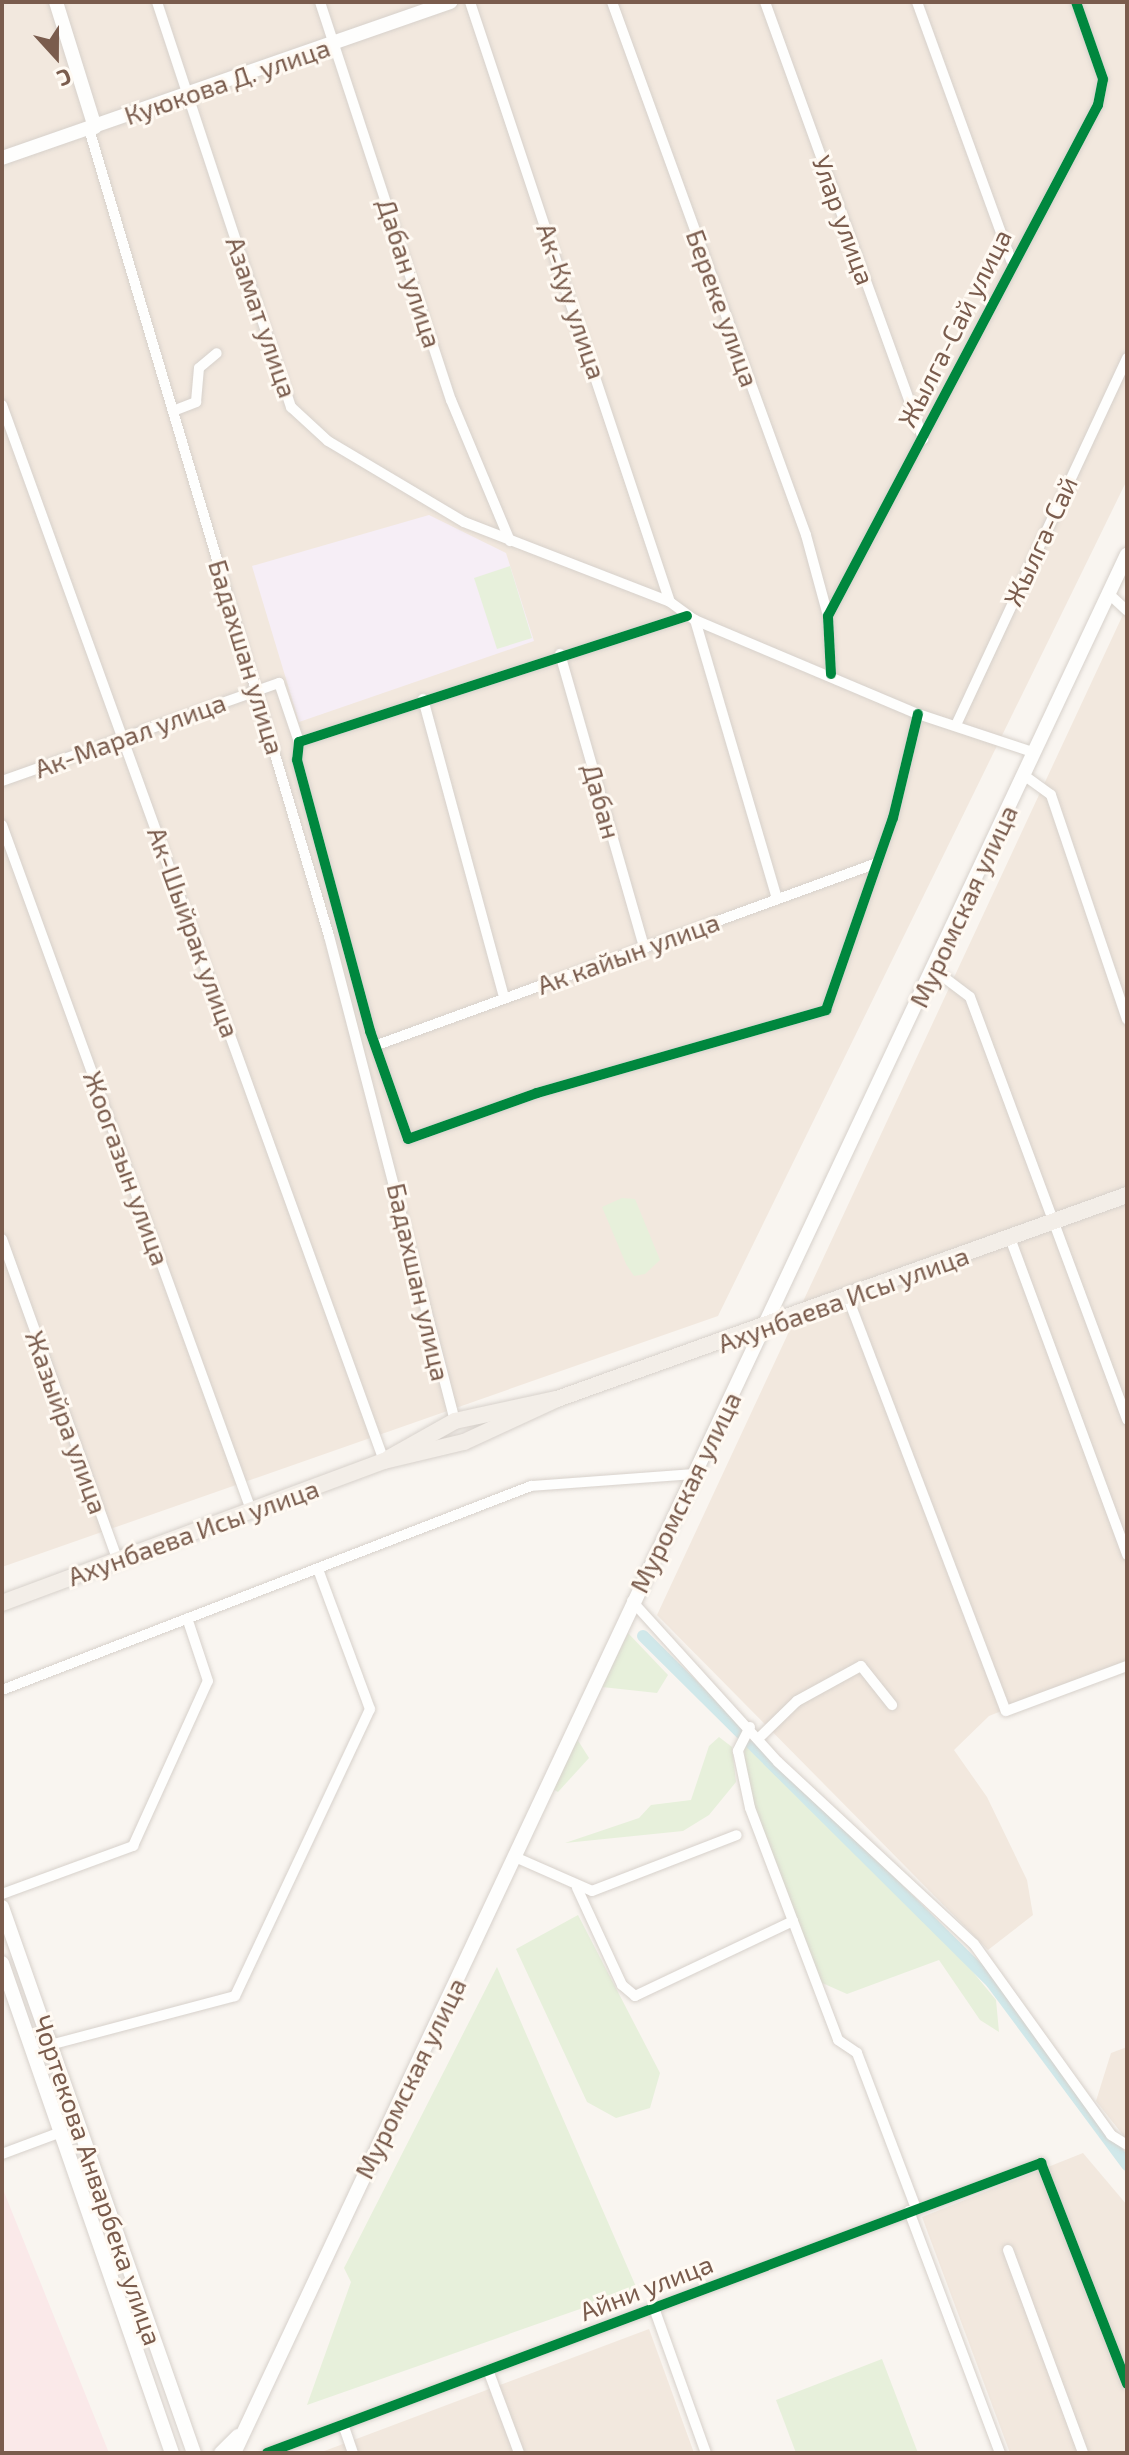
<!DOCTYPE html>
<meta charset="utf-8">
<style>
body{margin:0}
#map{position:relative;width:1129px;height:2455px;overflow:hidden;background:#f9f5f0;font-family:"Exo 2",sans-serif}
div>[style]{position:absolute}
.residential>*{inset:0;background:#f2e8de}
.education>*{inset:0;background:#f6eef6}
.medical>*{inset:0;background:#fae9e9}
.green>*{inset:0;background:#e7f0db}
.canal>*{height:12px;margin:-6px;padding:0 6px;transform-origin:6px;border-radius:6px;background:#d0e8ea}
.roads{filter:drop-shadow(0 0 2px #d7d1cb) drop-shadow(0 0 2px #d7d1cb)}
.street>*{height:10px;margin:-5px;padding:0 5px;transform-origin:5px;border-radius:5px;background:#fefefd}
.secondary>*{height:14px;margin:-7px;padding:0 7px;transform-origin:7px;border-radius:7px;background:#fefefd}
.primary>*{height:16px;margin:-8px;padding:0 8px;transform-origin:8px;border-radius:8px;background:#f3eee8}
.cycleway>*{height:10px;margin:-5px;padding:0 5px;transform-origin:5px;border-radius:5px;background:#00873e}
span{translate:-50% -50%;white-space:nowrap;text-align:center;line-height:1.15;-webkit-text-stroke:6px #fffaf3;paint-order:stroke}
.street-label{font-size:26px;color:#7a5c4d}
.frame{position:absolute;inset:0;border:4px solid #7a5c4d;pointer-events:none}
.north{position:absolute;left:16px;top:16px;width:80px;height:80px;-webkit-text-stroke:6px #fffaf3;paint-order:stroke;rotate:159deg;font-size:22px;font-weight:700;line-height:32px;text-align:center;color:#7a5c4d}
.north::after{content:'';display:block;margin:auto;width:28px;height:36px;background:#7a5c4d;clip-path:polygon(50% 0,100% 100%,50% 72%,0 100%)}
</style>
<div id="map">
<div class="residential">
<div style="clip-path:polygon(2px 2px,1127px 2px,1127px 480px,718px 1316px,2px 1567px)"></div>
<div style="clip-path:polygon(1127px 606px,1127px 1660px,989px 1716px,954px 1750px,987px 1797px,1027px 1880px,1033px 1915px,988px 1950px,657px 1615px)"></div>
<div style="clip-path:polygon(1127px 2047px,1127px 2140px,1096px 2101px,1111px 2053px)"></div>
<div style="clip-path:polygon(1083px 2153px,1127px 2205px,1127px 2453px,1010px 2453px,922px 2217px)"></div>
<div style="clip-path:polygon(649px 2329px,694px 2453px,319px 2453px)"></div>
</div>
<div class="education">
<div style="clip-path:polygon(429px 515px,506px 553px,534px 641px,299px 722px,252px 566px)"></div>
</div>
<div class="medical">
<div style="clip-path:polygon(2px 2187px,109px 2453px,2px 2453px)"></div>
</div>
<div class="green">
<div style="clip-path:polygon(510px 566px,532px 638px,497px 649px,474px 578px)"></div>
<div style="clip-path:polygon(622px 1198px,635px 1199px,660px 1260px,645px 1274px,634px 1276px,626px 1264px,602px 1207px)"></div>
<div style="clip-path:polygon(628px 1633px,668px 1675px,657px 1693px,602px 1687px)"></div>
<div style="clip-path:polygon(719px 1737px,732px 1747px,736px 1782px,709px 1815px,683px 1831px,565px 1843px,639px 1818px,651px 1805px,691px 1800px,709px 1746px)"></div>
<div style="clip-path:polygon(577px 1739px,589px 1758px,558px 1792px,553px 1789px)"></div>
<div style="clip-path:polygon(744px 1740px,964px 1961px,996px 2000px,999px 2032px,980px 2020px,939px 1960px,847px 1994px,820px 1982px,746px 1784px)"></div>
<div style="clip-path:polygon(578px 1915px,660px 2073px,650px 2108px,616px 2118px,587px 2102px,516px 1949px)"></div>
<div style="clip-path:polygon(497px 1967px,637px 2289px,307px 2405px,351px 2282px,344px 2268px)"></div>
<div style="clip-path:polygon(882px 2359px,918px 2453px,796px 2453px,776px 2400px)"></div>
</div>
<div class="canal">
<div style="left:643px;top:1636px;width:492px;rotate:44.8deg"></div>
<div style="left:992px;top:1983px;width:227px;rotate:53.4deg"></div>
</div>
<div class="roads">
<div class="street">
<div style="left:157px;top:2px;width:427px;rotate:71.7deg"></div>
<div style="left:291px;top:407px;width:50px;rotate:42.6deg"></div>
<div style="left:328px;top:441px;width:158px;rotate:30.8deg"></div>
<div style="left:464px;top:522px;width:221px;rotate:21.2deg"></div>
<div style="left:670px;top:602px;width:31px;rotate:36deg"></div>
<div style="left:695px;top:620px;width:242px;rotate:22.9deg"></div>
<div style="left:918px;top:714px;width:123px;rotate:18.4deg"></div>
<div style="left:320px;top:2px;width:419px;rotate:71.8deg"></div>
<div style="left:451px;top:400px;width:153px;rotate:67.3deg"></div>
<div style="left:470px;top:2px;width:632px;rotate:71.57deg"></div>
<div style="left:612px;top:2px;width:567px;rotate:70deg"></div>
<div style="left:806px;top:535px;width:84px;rotate:74.8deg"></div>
<div style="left:765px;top:2px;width:465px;rotate:70.1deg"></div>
<div style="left:917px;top:2px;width:275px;rotate:70deg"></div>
<div style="left:89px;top:129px;width:842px;rotate:73.44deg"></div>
<div style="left:329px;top:936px;width:501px;rotate:75.44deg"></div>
<div style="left:2px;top:405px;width:1123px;rotate:70.11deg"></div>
<div style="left:173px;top:411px;width:25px;rotate:-21deg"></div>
<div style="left:196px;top:402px;width:34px;rotate:-85deg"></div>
<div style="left:199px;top:368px;width:23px;rotate:-40deg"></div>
<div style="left:1108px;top:593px;width:26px;rotate:43deg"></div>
<div style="left:687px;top:616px;width:408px;rotate:162deg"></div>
<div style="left:299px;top:742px;width:18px;rotate:96deg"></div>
<div style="left:297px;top:760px;width:281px;rotate:74.9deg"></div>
<div style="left:370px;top:1031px;width:114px;rotate:70.6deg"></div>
<div style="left:408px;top:1139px;width:137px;rotate:-19.6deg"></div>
<div style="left:537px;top:1093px;width:301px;rotate:-16deg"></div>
<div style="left:826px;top:1010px;width:203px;rotate:-70.8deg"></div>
<div style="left:893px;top:818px;width:107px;rotate:-76.5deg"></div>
<div style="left:695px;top:620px;width:290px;rotate:73.6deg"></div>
<div style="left:560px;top:654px;width:305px;rotate:74deg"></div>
<div style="left:831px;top:674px;width:58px;rotate:-93deg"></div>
<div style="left:828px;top:616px;width:578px;rotate:-62.15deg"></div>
<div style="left:1098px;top:105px;width:26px;rotate:-79deg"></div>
<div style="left:1103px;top:79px;width:82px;rotate:-109.3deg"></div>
<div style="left:423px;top:699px;width:310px;rotate:74.8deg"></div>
<div style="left:956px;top:725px;width:405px;rotate:-65deg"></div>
<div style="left:1025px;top:776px;width:32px;rotate:36deg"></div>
<div style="left:1051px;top:795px;width:237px;rotate:71.3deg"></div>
<div style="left:2px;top:781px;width:294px;rotate:-19.5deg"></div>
<div style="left:279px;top:683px;width:62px;rotate:71.3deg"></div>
<div style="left:2px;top:825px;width:729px;rotate:70.02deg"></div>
<div style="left:933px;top:969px;width:46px;rotate:37.1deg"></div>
<div style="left:970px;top:997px;width:451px;rotate:69.6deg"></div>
<div style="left:380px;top:1044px;width:529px;rotate:-20.01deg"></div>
<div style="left:1010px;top:1238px;width:338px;rotate:69.7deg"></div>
<div style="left:2px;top:1239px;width:340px;rotate:70.2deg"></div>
<div style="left:848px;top:1298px;width:442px;rotate:69.1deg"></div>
<div style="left:1006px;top:1711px;width:129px;rotate:-20.4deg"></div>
<div style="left:632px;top:1601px;width:217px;rotate:47.8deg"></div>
<div style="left:778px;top:1762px;width:267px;rotate:42.9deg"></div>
<div style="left:974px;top:1944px;width:235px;rotate:54.3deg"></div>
<div style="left:1111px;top:2135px;width:19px;rotate:32deg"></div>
<div style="left:2px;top:1690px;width:567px;rotate:-21.09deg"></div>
<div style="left:531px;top:1486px;width:162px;rotate:-4.2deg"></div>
<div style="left:750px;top:1727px;width:27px;rotate:117deg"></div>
<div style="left:738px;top:1751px;width:58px;rotate:78.1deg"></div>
<div style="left:750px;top:1808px;width:248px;rotate:69.2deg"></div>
<div style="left:838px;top:2040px;width:23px;rotate:34deg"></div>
<div style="left:857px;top:2053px;width:166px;rotate:69.2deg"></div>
<div style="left:761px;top:1736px;width:50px;rotate:-44.2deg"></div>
<div style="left:797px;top:1701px;width:73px;rotate:-28.7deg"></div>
<div style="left:861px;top:1666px;width:50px;rotate:51.5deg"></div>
<div style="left:515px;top:1857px;width:84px;rotate:23.8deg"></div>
<div style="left:592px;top:1891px;width:155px;rotate:-21.1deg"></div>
<div style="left:577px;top:1888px;width:107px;rotate:65.1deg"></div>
<div style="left:622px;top:1985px;width:17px;rotate:40deg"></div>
<div style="left:635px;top:1996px;width:175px;rotate:-25.4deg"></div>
<div style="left:2px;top:1894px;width:140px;rotate:-20.1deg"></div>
<div style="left:133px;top:1846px;width:181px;rotate:-65.6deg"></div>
<div style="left:208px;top:1681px;width:66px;rotate:-108.4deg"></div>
<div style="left:50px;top:2045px;width:191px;rotate:-14.8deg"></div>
<div style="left:235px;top:1996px;width:317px;rotate:-64.8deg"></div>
<div style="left:370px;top:1709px;width:149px;rotate:-110.4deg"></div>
<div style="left:2px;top:2154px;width:63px;rotate:-20.4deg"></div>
<div style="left:909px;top:2211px;width:259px;rotate:69.4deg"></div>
<div style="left:1008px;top:2250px;width:216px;rotate:69.7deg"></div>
<div style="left:654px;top:2308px;width:154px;rotate:70.3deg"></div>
<div style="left:488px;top:2370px;width:89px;rotate:69.5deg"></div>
<div style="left:343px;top:2424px;width:31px;rotate:71deg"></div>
<div style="left:267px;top:2453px;width:827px;rotate:-20.54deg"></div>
<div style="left:1041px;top:2163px;width:237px;rotate:68.7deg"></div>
</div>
<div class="secondary">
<div style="left:56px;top:2px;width:131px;rotate:72.7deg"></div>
<div style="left:2px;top:158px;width:475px;rotate:-19.2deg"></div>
<div style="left:2px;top:1907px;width:579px;rotate:70.63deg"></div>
<div style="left:2px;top:1963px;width:519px;rotate:70.87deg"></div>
<div style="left:221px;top:2453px;width:24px;rotate:-45deg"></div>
<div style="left:234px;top:2453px;width:2098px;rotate:-64.81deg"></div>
</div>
<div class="primary">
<div style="left:389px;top:1458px;width:76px;rotate:-29.3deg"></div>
<div style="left:455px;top:1421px;width:103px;rotate:-12.3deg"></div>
<div style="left:2px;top:1603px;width:408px;rotate:-20.4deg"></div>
<div style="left:384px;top:1461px;width:82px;rotate:-13.4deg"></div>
<div style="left:464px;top:1442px;width:102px;rotate:-24.8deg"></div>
<div style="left:557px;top:1399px;width:605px;rotate:-19.69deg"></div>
</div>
</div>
<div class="cycleway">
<div style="left:687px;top:616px;width:408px;rotate:162deg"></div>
<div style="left:299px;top:742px;width:18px;rotate:96deg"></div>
<div style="left:297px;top:760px;width:281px;rotate:74.9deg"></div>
<div style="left:370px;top:1031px;width:114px;rotate:70.6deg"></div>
<div style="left:408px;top:1139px;width:137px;rotate:-19.6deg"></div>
<div style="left:537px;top:1093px;width:301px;rotate:-16deg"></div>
<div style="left:826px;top:1010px;width:203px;rotate:-70.8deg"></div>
<div style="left:893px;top:818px;width:107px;rotate:-76.5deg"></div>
<div style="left:831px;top:674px;width:58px;rotate:-93deg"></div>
<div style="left:828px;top:616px;width:578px;rotate:-62.15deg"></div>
<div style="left:1098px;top:105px;width:26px;rotate:-79deg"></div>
<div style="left:1103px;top:79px;width:82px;rotate:-109.3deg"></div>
<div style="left:267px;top:2453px;width:827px;rotate:-20.54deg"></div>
<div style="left:1041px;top:2163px;width:237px;rotate:68.7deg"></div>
</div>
<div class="street-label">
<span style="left:227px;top:81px;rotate:-19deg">Куюкова Д. улица</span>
<span style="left:844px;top:220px;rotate:70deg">Улар улица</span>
<span style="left:410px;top:273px;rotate:72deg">Дабан улица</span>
<span style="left:572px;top:301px;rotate:71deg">Ак-Куу улица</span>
<span style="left:723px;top:308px;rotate:70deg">Береке улица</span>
<span style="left:262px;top:317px;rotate:71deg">Азамат улица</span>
<span style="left:954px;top:328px;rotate:-63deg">Жылга-Сай улица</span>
<span style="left:1040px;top:541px;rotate:-65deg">Жылга-Сай</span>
<span style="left:247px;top:657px;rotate:73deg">Бадахшан улица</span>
<span style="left:130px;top:735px;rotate:-20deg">Ак-Марал улица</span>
<span style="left:602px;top:801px;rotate:74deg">Дабан</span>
<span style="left:963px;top:906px;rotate:-65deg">Муромская улица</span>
<span style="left:194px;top:932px;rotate:70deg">Ак-Шыйрак улица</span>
<span style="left:628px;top:953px;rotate:-20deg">Ак кайын улица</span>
<span style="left:127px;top:1168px;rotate:70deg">Жоогазын улица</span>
<span style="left:419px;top:1282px;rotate:77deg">Бадахшан улица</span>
<span style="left:843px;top:1299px;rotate:-20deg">Ахунбаева Исы улица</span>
<span style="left:67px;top:1422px;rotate:70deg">Жазыйра улица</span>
<span style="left:685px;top:1492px;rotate:-64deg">Муромская улица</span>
<span style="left:193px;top:1532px;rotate:-20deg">Ахунбаева Исы улица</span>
<span style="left:410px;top:2078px;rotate:-64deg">Муромская улица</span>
<span style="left:98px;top:2180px;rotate:71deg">Чортекова Анварбека улица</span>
<span style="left:646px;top:2287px;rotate:-21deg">Айни улица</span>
</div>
<div class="frame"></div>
<div class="north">С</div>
</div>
